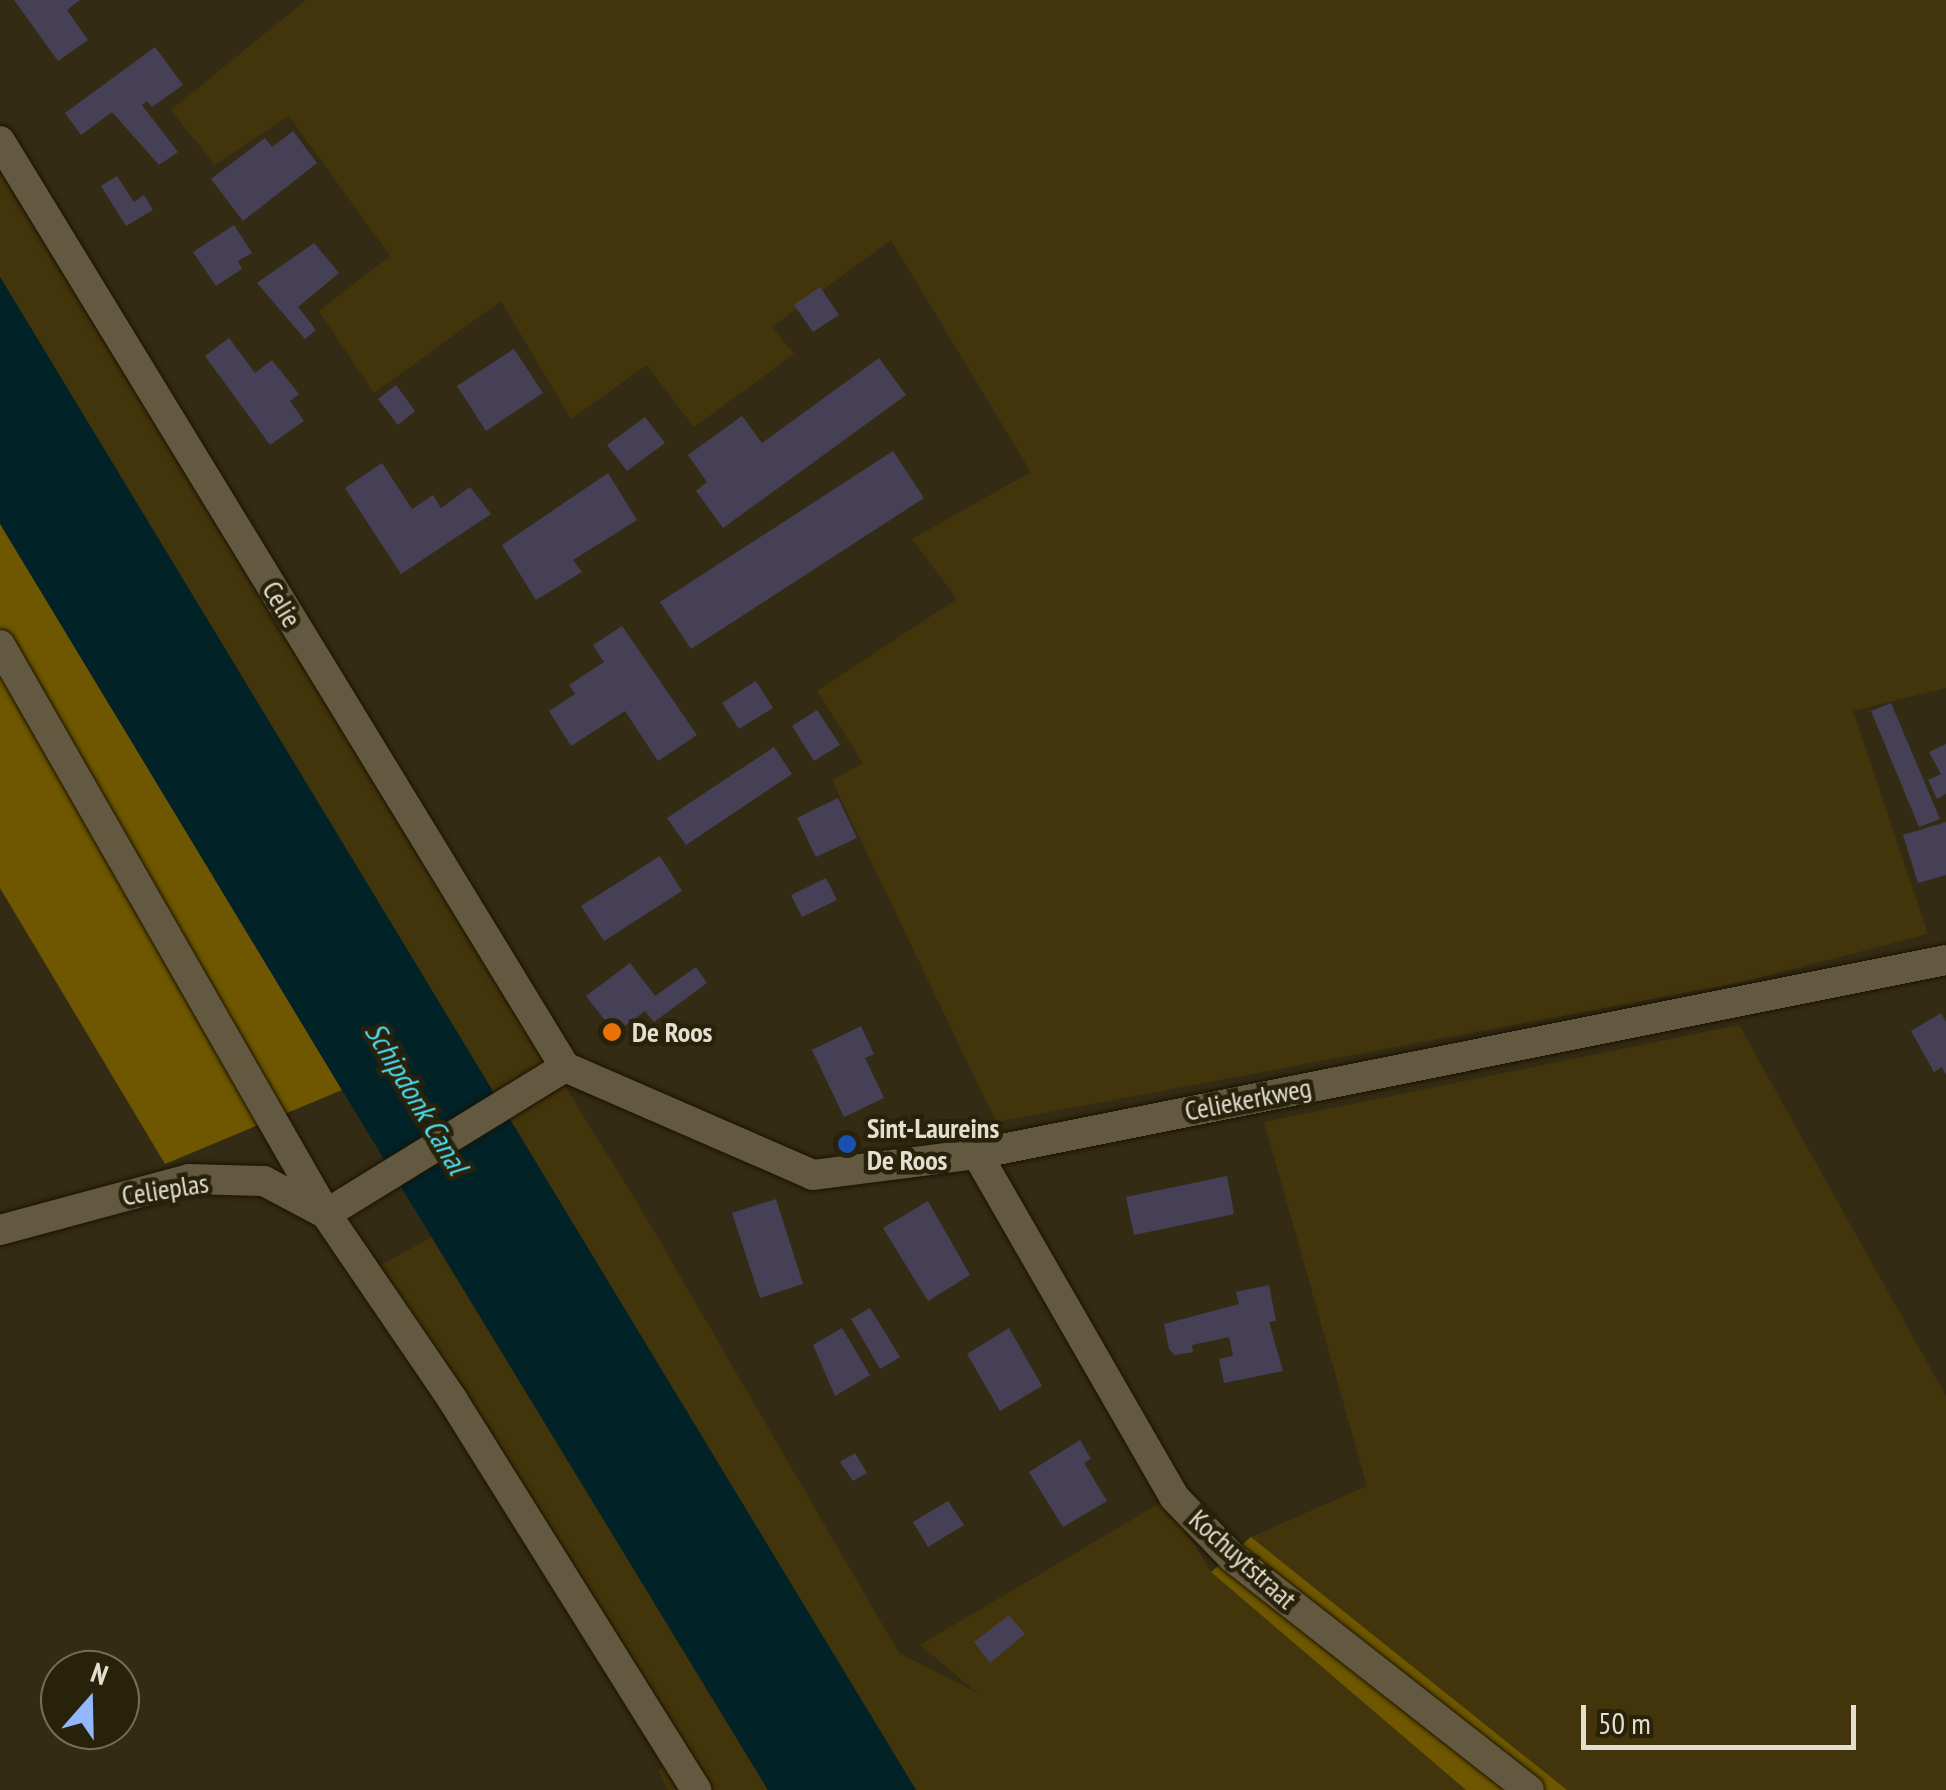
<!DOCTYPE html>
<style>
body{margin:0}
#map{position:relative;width:1946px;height:1790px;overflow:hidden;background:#332b14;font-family:"PT Sans Narrow",sans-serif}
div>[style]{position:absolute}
.green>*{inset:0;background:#43350b}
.forest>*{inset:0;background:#6e5700}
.water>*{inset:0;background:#012227}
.building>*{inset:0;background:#464057}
.roads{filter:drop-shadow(0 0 2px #1b1300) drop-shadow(0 0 2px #1b1300)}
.minor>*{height:30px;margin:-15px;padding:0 15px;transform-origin:15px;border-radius:15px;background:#625940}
.dots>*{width:28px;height:28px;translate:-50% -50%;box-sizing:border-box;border:5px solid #29220a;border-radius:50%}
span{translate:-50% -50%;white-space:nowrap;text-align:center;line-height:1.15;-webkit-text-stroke:9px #29220a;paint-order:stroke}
.street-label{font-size:28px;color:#e3ded0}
.poi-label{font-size:28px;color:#e3ded0;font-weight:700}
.left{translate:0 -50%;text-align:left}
.water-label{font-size:30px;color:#49ddf5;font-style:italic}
.north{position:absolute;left:40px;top:1650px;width:100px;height:100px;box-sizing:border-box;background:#29220a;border:2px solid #736d59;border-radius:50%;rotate:20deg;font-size:28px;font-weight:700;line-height:40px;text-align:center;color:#e3ded0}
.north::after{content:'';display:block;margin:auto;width:35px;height:45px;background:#92b7fd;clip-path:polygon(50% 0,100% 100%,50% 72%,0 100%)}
.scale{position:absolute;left:1581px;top:1705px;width:275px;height:45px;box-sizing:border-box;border:5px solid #e3ded0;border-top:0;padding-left:12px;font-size:30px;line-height:35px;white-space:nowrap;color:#e3ded0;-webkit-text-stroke:8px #29220a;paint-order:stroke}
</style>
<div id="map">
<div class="green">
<div style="clip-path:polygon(306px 0,1946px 0,1946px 688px,1853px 711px,1928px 934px,1742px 982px,996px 1122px,832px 780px,863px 763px,817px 691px,957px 599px,912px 539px,1031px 472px,891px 240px,772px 327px,794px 354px,694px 427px,647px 365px,571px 419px,501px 301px,374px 393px,319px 311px,390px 256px,289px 116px,215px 165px,171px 110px)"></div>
<div style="clip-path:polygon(0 171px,644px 1214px,899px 1653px,978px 1693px,920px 1645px,1167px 1499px,1211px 1572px,1466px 1790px,916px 1790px,0 277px)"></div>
<div style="clip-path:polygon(1739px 1025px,1946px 1396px,1946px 1790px,1567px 1790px,1251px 1537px,1367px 1486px,1264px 1122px)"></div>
<div style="clip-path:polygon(432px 1237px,768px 1790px,668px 1790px,658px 1770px,678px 1763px,368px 1272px)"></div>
</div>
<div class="forest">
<div style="clip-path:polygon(0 522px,342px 1090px,165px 1164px,0 888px)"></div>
<div style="clip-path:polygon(1251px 1537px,1567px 1790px,1466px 1790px,1211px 1572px)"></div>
</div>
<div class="water">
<div style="clip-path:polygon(0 277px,916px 1790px,768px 1790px,342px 1090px,0 524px)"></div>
</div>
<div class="building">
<div style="clip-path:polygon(14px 0,80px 0,67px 10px,88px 40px,58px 61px)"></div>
<div style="clip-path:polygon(155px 47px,183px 85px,152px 107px,147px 101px,142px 105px,178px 152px,159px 165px,112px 112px,81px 135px,65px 113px)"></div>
<div style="clip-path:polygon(293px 131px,317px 163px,243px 221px,211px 179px,265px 138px,272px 147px)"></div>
<div style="clip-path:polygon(117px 176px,134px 202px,144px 195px,153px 210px,126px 226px,101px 186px)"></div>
<div style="clip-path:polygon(234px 225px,252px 253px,238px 261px,242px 269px,216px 286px,193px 252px)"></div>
<div style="clip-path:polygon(314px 243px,339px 273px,298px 307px,316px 330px,305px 339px,257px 283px)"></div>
<div style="clip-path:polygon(820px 287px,839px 315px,813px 332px,794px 305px)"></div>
<div style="clip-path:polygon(229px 338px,255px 373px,272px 360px,299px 394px,290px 401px,304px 421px,270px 445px,205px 356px)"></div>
<div style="clip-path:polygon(514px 349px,543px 393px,486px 431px,457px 386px)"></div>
<div style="clip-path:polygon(879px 358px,906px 395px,723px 528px,696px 491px,707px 482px,688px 455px,742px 416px,762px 443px)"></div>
<div style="clip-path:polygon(396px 385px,415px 411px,398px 425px,378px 399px)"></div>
<div style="clip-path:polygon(645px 417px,665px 443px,627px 471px,607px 445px)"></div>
<div style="clip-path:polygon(893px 451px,924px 498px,691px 649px,660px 602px)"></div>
<div style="clip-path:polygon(382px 463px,412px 509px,433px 495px,441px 508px,470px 487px,491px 514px,401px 574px,345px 488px)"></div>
<div style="clip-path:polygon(608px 473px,637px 520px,573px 560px,582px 572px,536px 600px,502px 545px)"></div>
<div style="clip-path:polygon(622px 626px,697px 735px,658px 761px,625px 711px,571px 746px,549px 711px,575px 694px,569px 685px,604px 662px,593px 645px)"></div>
<div style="clip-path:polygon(756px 681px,773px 708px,739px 729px,722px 703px)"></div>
<div style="clip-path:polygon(1891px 703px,1940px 819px,1919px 827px,1871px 711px)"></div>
<div style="clip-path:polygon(817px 710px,840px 745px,814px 761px,792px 726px)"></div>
<div style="clip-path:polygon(1946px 744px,1946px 794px,1937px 799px,1928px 780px,1941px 774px,1929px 752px)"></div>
<div style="clip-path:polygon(774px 747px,792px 774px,686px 845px,667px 818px)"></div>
<div style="clip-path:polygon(838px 798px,857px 838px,816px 857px,797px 818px)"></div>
<div style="clip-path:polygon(1946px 822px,1946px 875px,1918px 883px,1903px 835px)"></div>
<div style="clip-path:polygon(660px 856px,682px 891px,604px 941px,581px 906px)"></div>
<div style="clip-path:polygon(826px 878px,837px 900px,802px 917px,791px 895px)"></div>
<div style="clip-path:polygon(630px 963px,655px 996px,696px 967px,707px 983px,654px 1022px,645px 1011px,615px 1033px,586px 996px)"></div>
<div style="clip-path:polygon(1941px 1013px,1946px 1022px,1946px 1075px,1942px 1067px,1934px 1072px,1911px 1031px)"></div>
<div style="clip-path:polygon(861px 1026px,874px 1054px,865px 1058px,884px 1098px,844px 1117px,812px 1050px)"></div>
<div style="clip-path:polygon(1227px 1176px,1234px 1214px,1134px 1235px,1126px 1197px)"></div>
<div style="clip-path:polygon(776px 1199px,803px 1284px,760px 1298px,732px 1213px)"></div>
<div style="clip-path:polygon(928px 1201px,970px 1275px,928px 1301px,883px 1228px)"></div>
<div style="clip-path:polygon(1269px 1285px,1276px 1321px,1269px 1322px,1283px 1371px,1224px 1383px,1219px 1359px,1233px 1356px,1229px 1337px,1192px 1345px,1193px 1352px,1175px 1355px,1169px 1349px,1164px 1324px,1239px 1304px,1236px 1292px)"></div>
<div style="clip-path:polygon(870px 1308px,900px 1357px,880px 1369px,851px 1319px)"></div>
<div style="clip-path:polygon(842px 1328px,870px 1375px,835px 1396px,813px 1345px)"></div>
<div style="clip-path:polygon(1009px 1328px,1042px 1386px,1000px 1411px,967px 1354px)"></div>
<div style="clip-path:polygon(1080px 1440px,1091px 1459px,1084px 1463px,1107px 1501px,1063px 1527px,1029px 1472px)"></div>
<div style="clip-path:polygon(855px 1453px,867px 1473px,853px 1481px,840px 1462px)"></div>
<div style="clip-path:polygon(948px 1501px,964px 1525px,928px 1547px,913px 1522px)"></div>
<div style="clip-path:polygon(1009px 1615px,1025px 1634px,990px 1663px,974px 1642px)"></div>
</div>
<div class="roads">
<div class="minor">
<div style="left:0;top:141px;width:1085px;rotate:58.61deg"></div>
<div style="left:0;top:645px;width:656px;rotate:60.19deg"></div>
<div style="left:326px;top:1214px;width:224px;rotate:55.7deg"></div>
<div style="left:452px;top:1399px;width:461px;rotate:58deg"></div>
<div style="left:565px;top:1067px;width:270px;rotate:23.5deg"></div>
<div style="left:813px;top:1175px;width:165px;rotate:-7.3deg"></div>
<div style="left:977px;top:1154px;width:988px;rotate:-11.32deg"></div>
<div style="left:977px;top:1154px;width:396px;rotate:60.1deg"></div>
<div style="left:1174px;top:1497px;width:85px;rotate:46deg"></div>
<div style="left:1233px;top:1558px;width:376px;rotate:38.1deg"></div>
<div style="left:326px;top:1214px;width:281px;rotate:-31.6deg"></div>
<div style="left:0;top:1230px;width:196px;rotate:-15.1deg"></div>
<div style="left:189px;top:1179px;width:75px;rotate:1.5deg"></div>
<div style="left:264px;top:1181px;width:70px;rotate:28deg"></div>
</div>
</div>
<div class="dots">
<div style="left:612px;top:1032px;background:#e8710a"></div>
<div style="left:847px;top:1144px;background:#1a4fb4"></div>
</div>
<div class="street-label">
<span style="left:282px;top:604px;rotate:59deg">Celie</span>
<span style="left:1248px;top:1099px;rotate:-11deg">Celiekerkweg</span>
<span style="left:165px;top:1189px;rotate:-9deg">Celieplas</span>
<span style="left:1243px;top:1559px;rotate:42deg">Kochuytstraat</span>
</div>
<div class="poi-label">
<span class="left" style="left:632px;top:1032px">De Roos</span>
<span class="left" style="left:867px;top:1144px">Sint-Laureins<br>De Roos</span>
</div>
<div class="water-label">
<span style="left:417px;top:1098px;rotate:59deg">Schipdonk Canal</span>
</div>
<div class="north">N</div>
<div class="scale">50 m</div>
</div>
